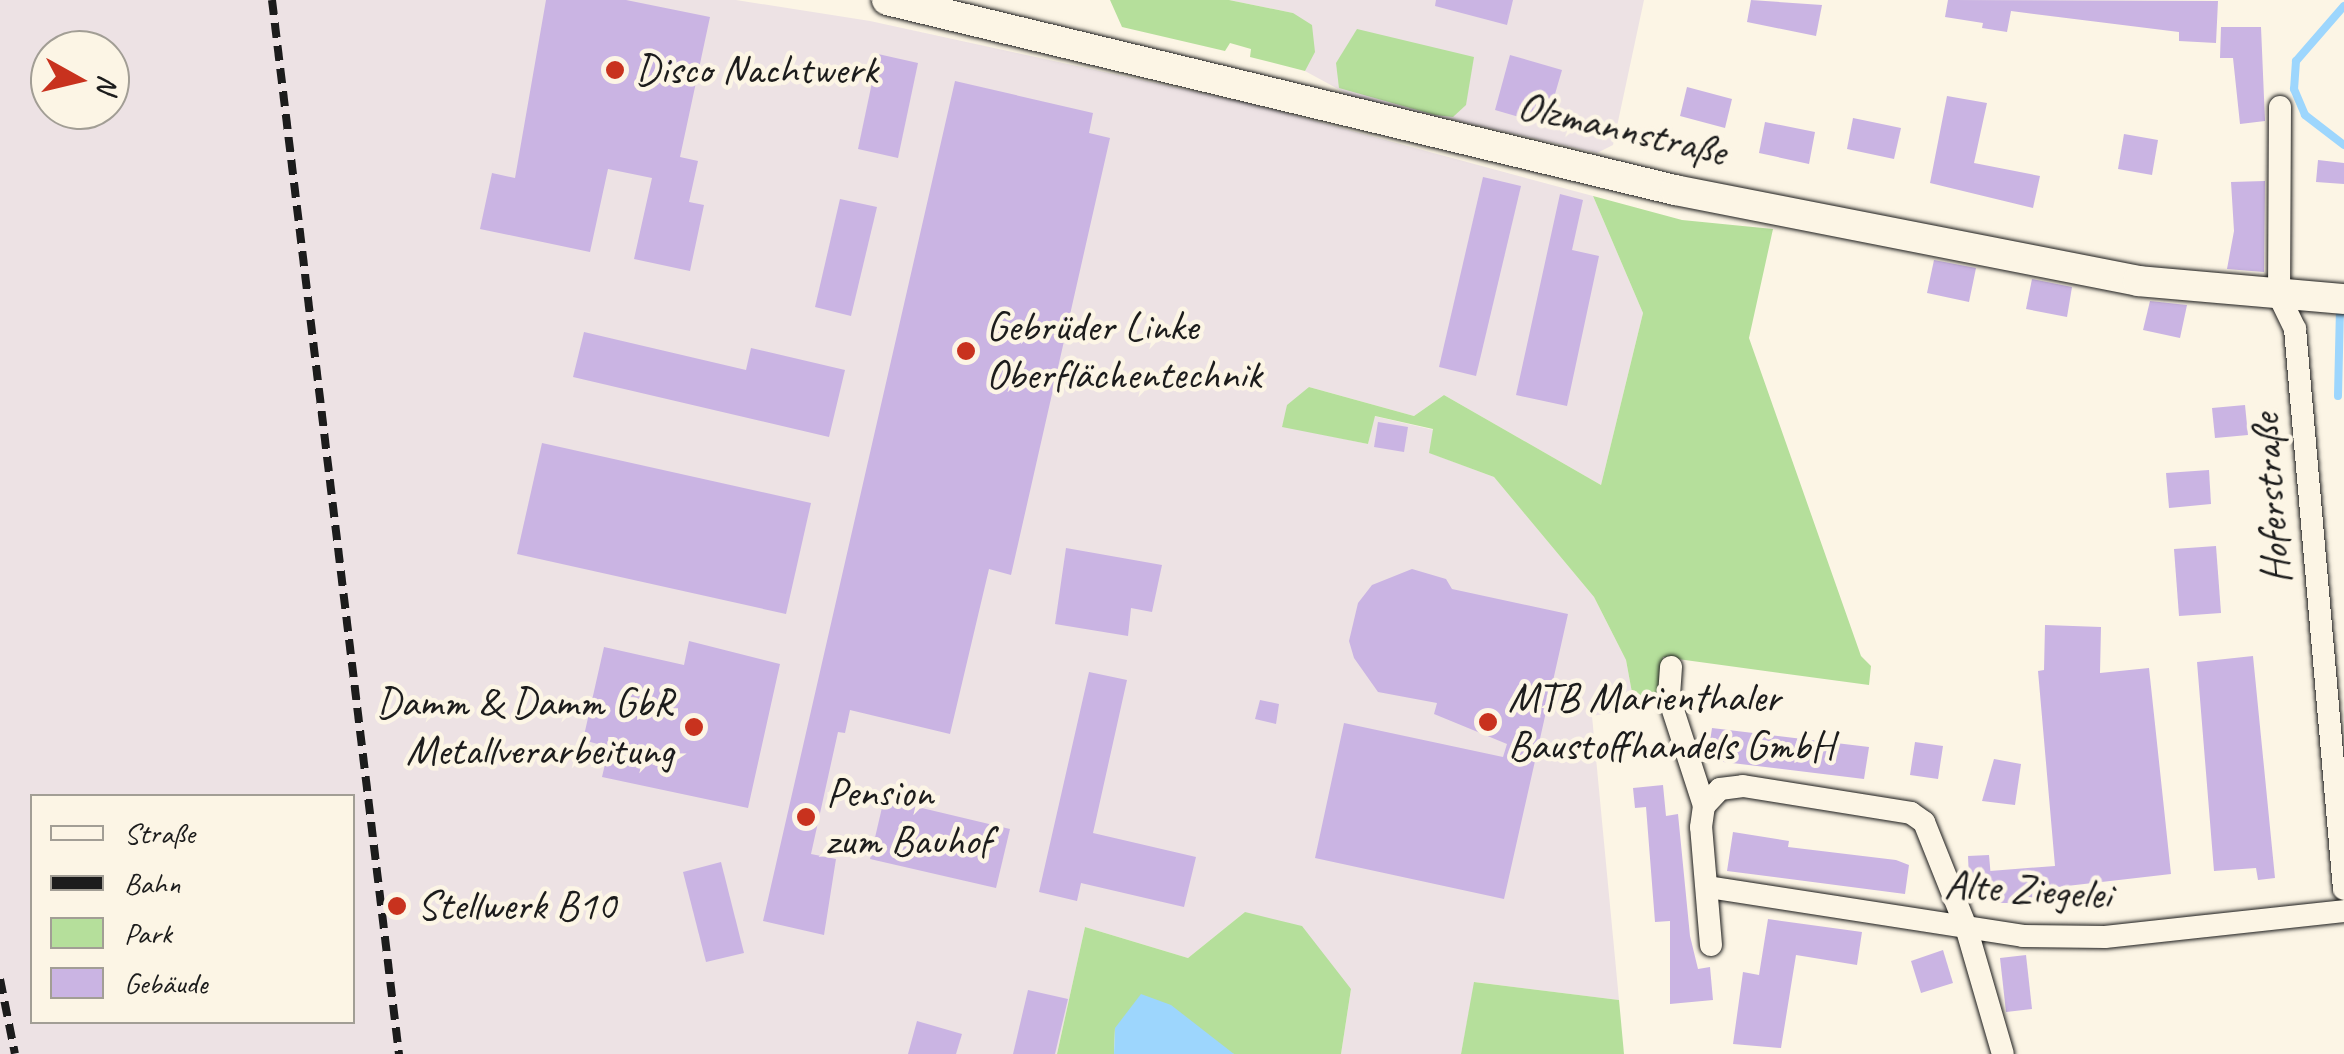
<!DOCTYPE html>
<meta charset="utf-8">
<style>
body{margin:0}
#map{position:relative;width:2344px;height:1054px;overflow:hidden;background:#fcf5e5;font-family:Caveat,sans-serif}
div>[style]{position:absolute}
.built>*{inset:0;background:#ede2e4}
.green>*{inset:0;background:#b5df9b}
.water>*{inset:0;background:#9dd6fd}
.stream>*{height:8px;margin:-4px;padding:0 4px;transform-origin:4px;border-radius:4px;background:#9dd6fd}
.building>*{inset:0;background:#cab4e3}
.roads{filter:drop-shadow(0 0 2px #1c1c1c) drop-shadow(0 0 2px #1c1c1c)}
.street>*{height:22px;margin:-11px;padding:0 11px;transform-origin:11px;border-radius:11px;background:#fcf5e5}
.secondary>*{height:30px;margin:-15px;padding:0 15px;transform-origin:15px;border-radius:15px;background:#fcf5e5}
.rail>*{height:8px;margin-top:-4px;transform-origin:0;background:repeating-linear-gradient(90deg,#1c1c1c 0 15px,transparent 0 23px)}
.dots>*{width:28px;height:28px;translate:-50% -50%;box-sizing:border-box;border:5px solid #fcf5e5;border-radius:50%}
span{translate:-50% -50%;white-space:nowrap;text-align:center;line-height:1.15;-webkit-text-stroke:9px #fcf5e5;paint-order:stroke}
.poi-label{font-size:42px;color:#1c1c1c}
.left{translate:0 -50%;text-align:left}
.right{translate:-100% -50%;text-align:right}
.street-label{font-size:42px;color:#1c1c1c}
.legend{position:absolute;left:30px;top:794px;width:325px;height:230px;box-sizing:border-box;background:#fcf5e5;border:2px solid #a29e95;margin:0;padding:12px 18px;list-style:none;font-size:30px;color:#1c1c1c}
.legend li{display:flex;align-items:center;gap:20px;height:50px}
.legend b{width:50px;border:2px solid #a29e95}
.north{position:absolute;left:30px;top:30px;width:100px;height:100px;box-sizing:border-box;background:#fcf5e5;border:2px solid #a29e95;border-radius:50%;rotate:98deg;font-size:28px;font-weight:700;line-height:40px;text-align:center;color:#1c1c1c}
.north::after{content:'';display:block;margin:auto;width:35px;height:45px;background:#c8321e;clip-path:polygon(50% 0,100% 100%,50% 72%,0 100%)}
</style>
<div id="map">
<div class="built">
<div style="clip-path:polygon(evenodd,0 0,736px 0,870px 21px,1252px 104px,1593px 196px,1643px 313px,1601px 485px,1444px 395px,1414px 416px,1309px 387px,1282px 426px,1368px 444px,1374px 416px,1434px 430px,1430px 453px,1494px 477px,1594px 597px,1626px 660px,1635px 709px,1592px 716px,1619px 1000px,1475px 982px,1461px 1054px,1341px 1054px,1351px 989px,1245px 912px,1188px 958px,1085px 927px,1057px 1054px,0 1054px,0 0,50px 50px,110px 50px,110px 110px,50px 110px,50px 50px,0 0,32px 796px,352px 796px,352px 1022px,32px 1022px,32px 796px)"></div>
<div style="clip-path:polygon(1229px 0,1644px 0,1613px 145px,1597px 153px,1351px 96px,1305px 71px,1293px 13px)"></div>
</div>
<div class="green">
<div style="clip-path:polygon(1110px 0,1229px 0,1293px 13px,1312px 25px,1315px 52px,1305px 71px,1250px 57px,1251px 49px,1230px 43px,1225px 51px,1122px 27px)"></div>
<div style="clip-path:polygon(1357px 29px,1474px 57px,1466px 105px,1453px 117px,1435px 115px,1339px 88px,1336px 63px)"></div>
<div style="clip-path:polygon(1593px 196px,1682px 220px,1773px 229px,1749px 338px,1861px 656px,1871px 666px,1869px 685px,1663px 657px,1659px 702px,1635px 709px,1626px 660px,1594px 597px,1494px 477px,1429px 453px,1433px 429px,1375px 416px,1368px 444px,1282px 427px,1287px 405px,1309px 387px,1414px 416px,1444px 395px,1601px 485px,1643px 313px)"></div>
<div style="clip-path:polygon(1245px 912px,1302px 926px,1351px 989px,1341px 1054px,1234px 1054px,1115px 1028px,1114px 1054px,1057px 1054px,1085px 927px,1188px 958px)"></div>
<div style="clip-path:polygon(1474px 982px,1619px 1000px,1624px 1054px,1461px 1054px)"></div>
</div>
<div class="water">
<div style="clip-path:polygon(1141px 994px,1171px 1005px,1234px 1054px,1114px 1054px,1115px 1028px)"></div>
</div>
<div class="stream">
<div style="left:2344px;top:6px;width:73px;rotate:131.1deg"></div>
<div style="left:2296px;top:61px;width:28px;rotate:94deg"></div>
<div style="left:2294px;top:89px;width:28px;rotate:67deg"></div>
<div style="left:2305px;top:115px;width:49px;rotate:37.6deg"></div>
<div style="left:2338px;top:396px;width:89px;rotate:-88.7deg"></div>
</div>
<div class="building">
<div style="clip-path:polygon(546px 0,626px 0,710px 17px,680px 157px,698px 161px,689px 202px,704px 205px,690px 271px,634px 259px,652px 178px,608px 169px,590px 252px,480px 229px,492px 173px,515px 178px)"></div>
<div style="clip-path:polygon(1436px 0,1513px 0,1507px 25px,1435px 6px)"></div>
<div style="clip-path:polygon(1751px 0,1822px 5px,1816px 36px,1747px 22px)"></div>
<div style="clip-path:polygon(1948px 0,2218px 1px,2216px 43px,2179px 41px,2179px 32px,2011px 11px,2007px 32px,1982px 28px,1983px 23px,1945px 17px)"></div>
<div style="clip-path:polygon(2221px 27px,2261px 27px,2265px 121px,2240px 124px,2233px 58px,2220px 58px)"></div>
<div style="clip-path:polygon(878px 54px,918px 63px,898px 158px,858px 149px)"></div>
<div style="clip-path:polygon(1510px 55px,1562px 70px,1546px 125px,1495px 110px)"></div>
<div style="clip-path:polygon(955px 81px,1093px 113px,1089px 133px,1110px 138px,1011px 575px,989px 569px,950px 734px,850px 710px,845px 733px,838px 732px,811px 854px,836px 859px,824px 935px,763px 921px)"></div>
<div style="clip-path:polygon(1687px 87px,1732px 99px,1725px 128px,1680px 116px)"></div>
<div style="clip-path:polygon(1947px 96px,1987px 103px,1974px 163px,2040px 176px,2033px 208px,1930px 183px)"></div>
<div style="clip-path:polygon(1853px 118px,1901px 128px,1894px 159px,1847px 149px)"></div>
<div style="clip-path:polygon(1765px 122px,1815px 132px,1809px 164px,1759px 153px)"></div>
<div style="clip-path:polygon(2124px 134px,2158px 140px,2152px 175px,2118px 169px)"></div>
<div style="clip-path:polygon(2318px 160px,2344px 163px,2344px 184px,2316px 182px)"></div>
<div style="clip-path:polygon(1483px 177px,1521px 186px,1476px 376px,1439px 367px)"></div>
<div style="clip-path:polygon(2265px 181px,2264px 272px,2227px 269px,2234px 231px,2231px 182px)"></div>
<div style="clip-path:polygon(1560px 194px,1583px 200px,1572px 250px,1599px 256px,1567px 406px,1516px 395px)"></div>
<div style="clip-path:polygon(840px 199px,877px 207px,851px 316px,815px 307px)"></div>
<div style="clip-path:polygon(1934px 260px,1976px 268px,1969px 302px,1927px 293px)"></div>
<div style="clip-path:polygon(2032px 279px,2072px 287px,2067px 317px,2026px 309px)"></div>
<div style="clip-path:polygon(2150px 301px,2187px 305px,2180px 338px,2143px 330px)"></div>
<div style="clip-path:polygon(584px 332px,746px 370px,751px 348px,845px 370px,829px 437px,573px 377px)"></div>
<div style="clip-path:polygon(2245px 405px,2248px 435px,2215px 438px,2212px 408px)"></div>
<div style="clip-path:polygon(1378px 422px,1408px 427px,1404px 452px,1374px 447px)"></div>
<div style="clip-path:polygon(542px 443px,811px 503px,786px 614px,517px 554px)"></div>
<div style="clip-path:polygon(2209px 470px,2211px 504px,2169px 508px,2166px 473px)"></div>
<div style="clip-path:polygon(2216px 546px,2221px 613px,2179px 616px,2174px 549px)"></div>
<div style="clip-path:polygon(1066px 548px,1162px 565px,1152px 612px,1131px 608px,1128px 636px,1055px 624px)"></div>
<div style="clip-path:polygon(1412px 569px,1446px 579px,1452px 589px,1568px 614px,1504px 899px,1315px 858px,1344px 723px,1503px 757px,1507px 744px,1434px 714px,1437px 703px,1378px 692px,1354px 658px,1349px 641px,1358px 603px,1372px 585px)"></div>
<div style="clip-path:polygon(2045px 625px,2101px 627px,2100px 673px,2149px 668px,2171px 874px,2032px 890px,2033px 903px,1992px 903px,1990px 871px,2055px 866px,2038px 671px,2044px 670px)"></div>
<div style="clip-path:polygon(689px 641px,780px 664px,748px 808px,602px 777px,609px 747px,583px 740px,604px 647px,684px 665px)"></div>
<div style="clip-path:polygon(2253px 656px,2275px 878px,2258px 880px,2256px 868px,2214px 871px,2197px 662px)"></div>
<div style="clip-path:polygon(1089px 672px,1127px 680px,1093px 833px,1196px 857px,1184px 907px,1081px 883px,1077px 901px,1039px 892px)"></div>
<div style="clip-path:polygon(1260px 700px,1279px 704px,1276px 724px,1255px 719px)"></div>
<div style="clip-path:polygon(1712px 728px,1869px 747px,1864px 779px,1707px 760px)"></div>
<div style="clip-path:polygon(1915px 742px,1943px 746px,1938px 779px,1910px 775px)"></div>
<div style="clip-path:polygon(1994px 759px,2021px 764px,2015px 805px,1982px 801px)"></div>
<div style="clip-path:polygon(1663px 785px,1666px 816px,1678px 814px,1690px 936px,1698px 969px,1710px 967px,1713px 1000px,1670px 1004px,1670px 921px,1655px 922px,1646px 807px,1635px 808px,1633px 788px)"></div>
<div style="clip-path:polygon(884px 799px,1010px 829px,996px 888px,870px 859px)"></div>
<div style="clip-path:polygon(1733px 832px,1789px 841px,1788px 847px,1896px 860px,1909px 865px,1905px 894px,1727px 871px)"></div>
<div style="clip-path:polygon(1989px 855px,1991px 878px,1969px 879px,1968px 856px)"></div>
<div style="clip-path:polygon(721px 862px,744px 953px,706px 962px,683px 872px)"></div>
<div style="clip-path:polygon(1768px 919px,1862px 932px,1857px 965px,1796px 955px,1781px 1048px,1733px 1044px,1743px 972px,1759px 975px)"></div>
<div style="clip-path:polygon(1943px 950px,1953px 983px,1921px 993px,1911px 961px)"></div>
<div style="clip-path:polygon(2026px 955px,2032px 1009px,2006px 1012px,2000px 958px)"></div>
<div style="clip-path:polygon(1028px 990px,1068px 999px,1055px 1054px,1013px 1054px)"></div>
<div style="clip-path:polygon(917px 1021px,962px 1034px,956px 1054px,908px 1054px)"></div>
</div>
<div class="roads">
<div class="street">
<div style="left:2280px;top:107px;width:189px;rotate:90.3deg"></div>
<div style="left:2279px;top:296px;width:37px;rotate:64deg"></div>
<div style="left:2295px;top:329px;width:562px;rotate:85deg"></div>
<div style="left:1671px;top:667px;width:31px;rotate:94deg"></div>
<div style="left:1669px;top:698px;width:114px;rotate:72deg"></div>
<div style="left:1708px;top:887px;width:319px;rotate:8.8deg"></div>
<div style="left:2023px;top:936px;width:82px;rotate:0.7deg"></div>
<div style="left:2105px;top:937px;width:240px;rotate:-6.2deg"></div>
<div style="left:1711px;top:945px;width:118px;rotate:-94.8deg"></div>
<div style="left:1701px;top:827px;width:21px;rotate:-82deg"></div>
<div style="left:1704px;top:806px;width:23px;rotate:-47deg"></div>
<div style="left:1720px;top:789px;width:23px;rotate:-7deg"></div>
<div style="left:1743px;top:786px;width:170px;rotate:9.1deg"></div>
<div style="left:1911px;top:813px;width:16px;rotate:35deg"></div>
<div style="left:1924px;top:822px;width:113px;rotate:68.2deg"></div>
<div style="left:1966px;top:927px;width:132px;rotate:73.8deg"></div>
</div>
<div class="secondary">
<div style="left:887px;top:0;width:811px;rotate:13.56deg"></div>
<div style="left:1675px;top:190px;width:472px;rotate:11.1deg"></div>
<div style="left:2138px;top:281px;width:207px;rotate:5deg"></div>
</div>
</div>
<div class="rail">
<div style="left:272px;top:0;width:1062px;rotate:83.13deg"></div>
<div style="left:0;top:979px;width:76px;rotate:78.7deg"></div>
</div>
<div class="dots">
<div style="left:615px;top:70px;background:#c8321e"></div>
<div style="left:966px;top:351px;background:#c8321e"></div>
<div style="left:1488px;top:722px;background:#c8321e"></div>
<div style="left:694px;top:727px;background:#c8321e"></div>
<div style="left:806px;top:817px;background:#c8321e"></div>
<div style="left:397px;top:906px;background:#c8321e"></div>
</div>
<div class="poi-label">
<span class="left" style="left:635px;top:70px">Disco Nachtwerk</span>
<span class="left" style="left:986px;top:351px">Gebrüder Linke<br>Oberflächentechnik</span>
<span class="left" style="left:1508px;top:722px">MTB Marienthaler<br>Baustoffhandels GmbH</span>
<span class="right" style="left:674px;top:727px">Damm &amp; Damm GbR<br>Metallverarbeitung</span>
<span class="left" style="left:826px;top:817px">Pension<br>zum Bauhof</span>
<span class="left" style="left:417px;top:906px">Stellwerk B10</span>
</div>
<div class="street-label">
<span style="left:1622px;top:129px;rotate:13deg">Olzmannstraße</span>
<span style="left:2271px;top:499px;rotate:-94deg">Hoferstraße</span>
<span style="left:2028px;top:890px;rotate:4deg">Alte Ziegelei</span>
</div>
<ul class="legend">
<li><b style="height:12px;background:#fcf5e5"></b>Straße</li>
<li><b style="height:12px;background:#1c1c1c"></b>Bahn</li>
<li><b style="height:28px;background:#b5df9b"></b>Park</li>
<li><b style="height:28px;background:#cab4e3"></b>Gebäude</li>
</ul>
<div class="north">N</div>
</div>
